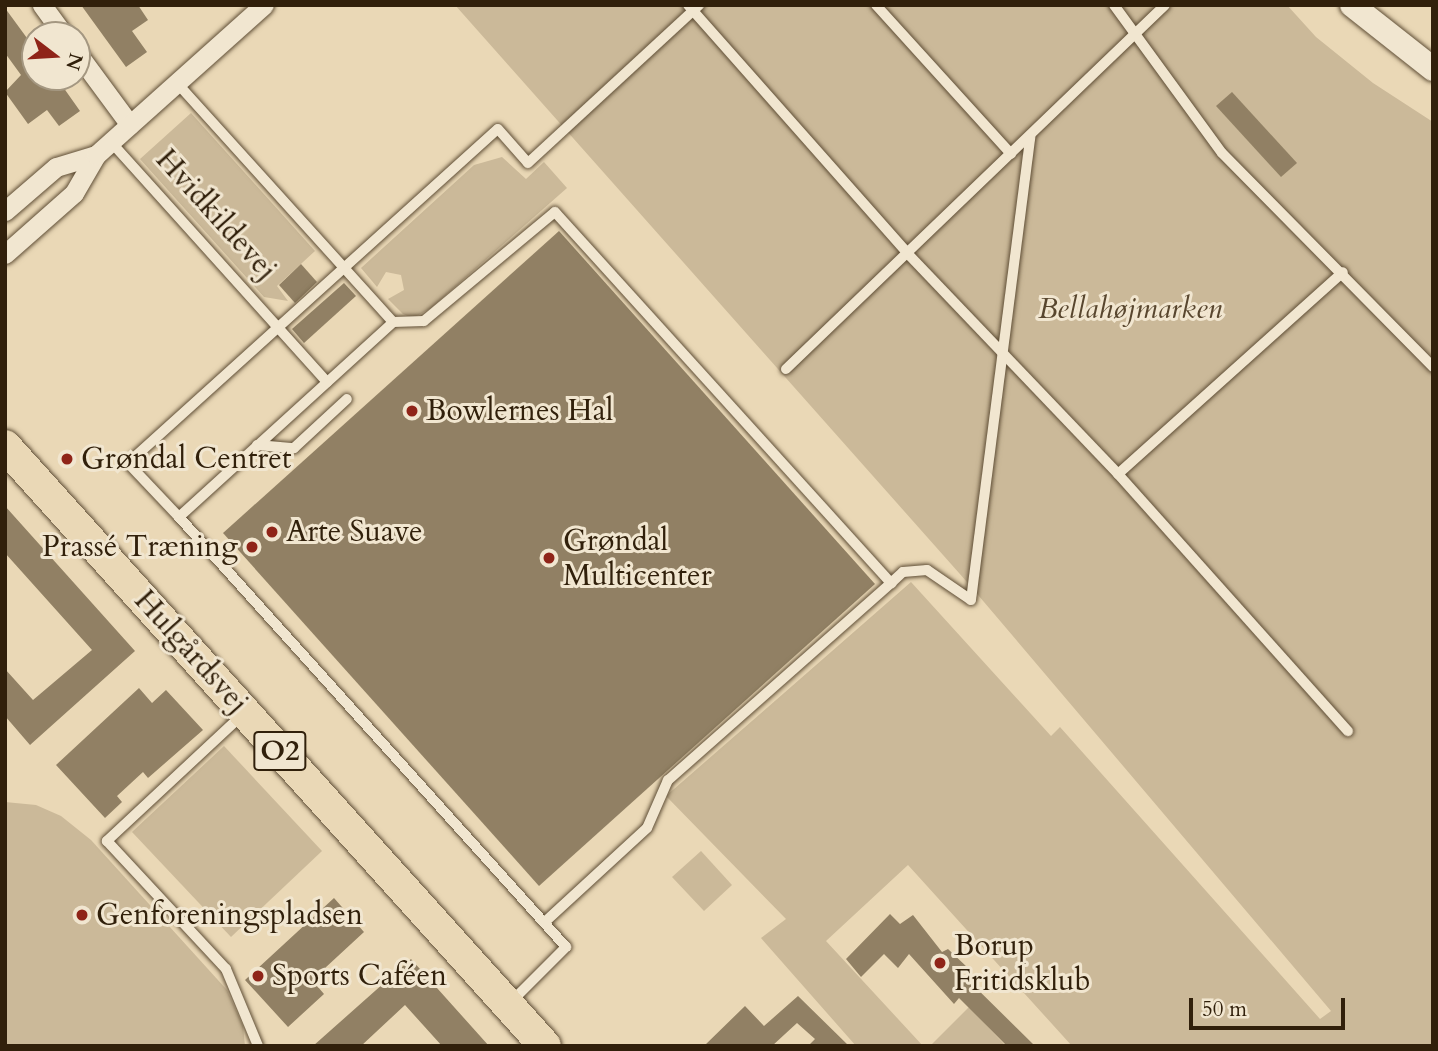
<!DOCTYPE html>
<meta charset="utf-8">
<style>
body{margin:0}
#map{position:relative;width:1438px;height:1051px;overflow:hidden;background:#ead8b6;font-family:Cardo,serif}
div>[style]{position:absolute}
.green>*{inset:0;background:#cbb999}
.building>*{inset:0;background:#918064}
.roads{filter:drop-shadow(0 0 2px #5f4e36) drop-shadow(0 0 2px #5f4e36)}
.service>*{height:10px;margin:-5px;padding:0 5px;transform-origin:5px;border-radius:5px;background:#f1e6d0}
.minor>*{height:19px;margin:-9.5px;padding:0 9.5px;transform-origin:9.5px;border-radius:9.5px;background:#f1e6d0}
.tertiary>*{height:24px;margin:-12px;padding:0 12px;transform-origin:12px;border-radius:12px;background:#f1e6d0}
.primary>*{height:32px;margin:-16px;padding:0 16px;transform-origin:16px;border-radius:16px;background:#ead8b6}
.dots>*{width:19px;height:19px;translate:-50% -50%;box-sizing:border-box;border:4px solid #f1e6d0;border-radius:50%}
span{translate:-50% -50%;white-space:nowrap;text-align:center;line-height:1.15;-webkit-text-stroke:6px #f1e6d0;paint-order:stroke}
.shield-label span{padding:2px 5px;background:#f1e6d0;border:2px solid;border-radius:5px;-webkit-text-stroke-width:0}
.shield-label{font-size:28px;color:#31200b;font-weight:700}
.street-label{font-size:30px;color:#31200b}
.park-label{font-size:30px;color:#58462e;font-style:italic}
.poi-label{font-size:30px;color:#31200b}
.left{translate:0 -50%;text-align:left}
.right{translate:-100% -50%;text-align:right}
.frame{position:absolute;inset:0;border:7px solid #31200b;pointer-events:none}
.north{position:absolute;left:21px;top:21px;width:70px;height:70px;box-sizing:border-box;background:#f1e6d0;border:2px solid #a49781;border-radius:50%;rotate:107deg;font-size:19px;font-weight:700;line-height:28px;text-align:center;color:#31200b}
.north::after{content:'';display:block;margin:auto;width:24px;height:32px;background:#8f2418;clip-path:polygon(50% 0,100% 100%,50% 72%,0 100%)}
.scale{position:absolute;left:1189px;top:998px;width:156px;height:32px;box-sizing:border-box;border:4px solid #31200b;border-top:0;padding-left:9px;font-size:21px;line-height:24px;white-space:nowrap;color:#31200b;-webkit-text-stroke:5px #f1e6d0;paint-order:stroke}
</style>
<div id="map">
<div class="green">
<div style="clip-path:polygon(455px 5px,1287px 5px,1316px 37px,1373px 83px,1433px 122px,1433px 1046px,1072px 1046px,908px 865px,826px 941px,923px 1046px,856px 1046px,761px 938px,786px 919px,666px 796px,911px 582px,1051px 736px,1060px 727px,1320px 1019px,1331px 1011px,967px 582px)"></div>
<div style="clip-path:polygon(191px 113px,315px 251px,277px 286px,288px 301px,264px 297px,140px 159px)"></div>
<div style="clip-path:polygon(502px 157px,526px 179px,544px 162px,567px 188px,431px 308px,413px 318px,403px 314px,388px 299px,404px 290px,401px 275px,386px 272px,377px 287px,361px 268px,474px 165px)"></div>
<div style="clip-path:polygon(224px 746px,322px 851px,231px 937px,132px 832px)"></div>
<div style="clip-path:polygon(5px 802px,36px 805px,61px 816px,91px 840px,227px 990px,243px 1026px,245px 1046px,5px 1046px)"></div>
<div style="clip-path:polygon(701px 851px,732px 885px,704px 911px,672px 877px)"></div>
<div style="clip-path:polygon(969px 1007px,1006px 1046px,930px 1046px)"></div>
</div>
<div class="building">
<div style="clip-path:polygon(81px 5px,138px 5px,148px 20px,132px 31px,147px 52px,126px 67px)"></div>
<div style="clip-path:polygon(5px 8px,35px 49px,35px 77px,56px 77px,80px 111px,59px 126px,47px 110px,28px 124px,5px 92px,21px 75px,5px 53px)"></div>
<div style="clip-path:polygon(1232px 92px,1297px 163px,1281px 177px,1216px 106px)"></div>
<div style="clip-path:polygon(559px 231px,875px 584px,539px 886px,223px 533px)"></div>
<div style="clip-path:polygon(301px 264px,317px 282px,295px 303px,279px 285px)"></div>
<div style="clip-path:polygon(344px 283px,356px 296px,304px 343px,292px 329px)"></div>
<div style="clip-path:polygon(5px 506px,135px 651px,30px 745px,5px 716px,5px 669px,33px 700px,92px 650px,5px 553px)"></div>
<div style="clip-path:polygon(139px 688px,152px 703px,166px 690px,203px 730px,148px 778px,143px 772px,117px 796px,122px 802px,105px 818px,56px 765px)"></div>
<div style="clip-path:polygon(334px 898px,364px 932px,312px 980px,324px 994px,288px 1027px,245px 980px)"></div>
<div style="clip-path:polygon(890px 914px,900px 924px,913px 915px,942px 952px,948px 949px,968px 968px,962px 974px,1035px 1046px,1007px 1046px,959px 998px,954px 1004px,909px 954px,898px 968px,884px 954px,861px 977px,846px 959px)"></div>
<div style="clip-path:polygon(411px 959px,489px 1046px,442px 1046px,405px 1005px,361px 1046px,313px 1046px)"></div>
<div style="clip-path:polygon(798px 996px,849px 1046px,808px 1046px,815px 1039px,797px 1023px,772px 1046px,704px 1046px,745px 1006px,764px 1026px)"></div>
</div>
<div class="roads">
<div class="service">
<div style="left:688px;top:5px;width:334px;rotate:48.5deg"></div>
<div style="left:909px;top:255px;width:303px;rotate:46.3deg"></div>
<div style="left:1118px;top:474px;width:345px;rotate:48.2deg"></div>
<div style="left:876px;top:5px;width:201px;rotate:47.8deg"></div>
<div style="left:1114px;top:5px;width:183px;rotate:53.9deg"></div>
<div style="left:1222px;top:153px;width:301px;rotate:45.4deg"></div>
<div style="left:177px;top:83px;width:322px;rotate:47.9deg"></div>
<div style="left:111px;top:142px;width:323px;rotate:48deg"></div>
<div style="left:786px;top:369px;width:525px;rotate:-43.84deg"></div>
<div style="left:257px;top:445px;width:37px;rotate:5deg"></div>
<div style="left:294px;top:448px;width:72px;rotate:-42.8deg"></div>
<div style="left:1118px;top:474px;width:302px;rotate:-41.9deg"></div>
<div style="left:179px;top:517px;width:74px;rotate:-133.4deg"></div>
<div style="left:128px;top:463px;width:498px;rotate:-42.1deg"></div>
<div style="left:498px;top:129px;width:45px;rotate:48.6deg"></div>
<div style="left:528px;top:163px;width:233px;rotate:-42.7deg"></div>
<div style="left:891px;top:583px;width:16px;rotate:-43deg"></div>
<div style="left:903px;top:572px;width:24px;rotate:-5deg"></div>
<div style="left:927px;top:570px;width:53px;rotate:34.3deg"></div>
<div style="left:971px;top:600px;width:467px;rotate:-82.7deg"></div>
<div style="left:242px;top:715px;width:185px;rotate:137deg"></div>
<div style="left:107px;top:841px;width:175px;rotate:47.1deg"></div>
<div style="left:226px;top:969px;width:83px;rotate:67.4deg"></div>
<div style="left:511px;top:1002px;width:78px;rotate:-45deg"></div>
<div style="left:566px;top:947px;width:579px;rotate:-131.99deg"></div>
<div style="left:179px;top:517px;width:290px;rotate:-42.3deg"></div>
<div style="left:393px;top:322px;width:31px;rotate:-2deg"></div>
<div style="left:424px;top:321px;width:170px;rotate:-39.8deg"></div>
<div style="left:555px;top:212px;width:501px;rotate:47.83deg"></div>
<div style="left:891px;top:583px;width:298px;rotate:138.5deg"></div>
<div style="left:668px;top:780px;width:52px;rotate:113.6deg"></div>
<div style="left:647px;top:828px;width:137px;rotate:137.4deg"></div>
</div>
<div class="minor">
<div style="left:42px;top:5px;width:37px;rotate:54deg"></div>
<div style="left:77px;top:53px;width:89px;rotate:53.6deg"></div>
<div style="left:5px;top:211px;width:67px;rotate:-40.8deg"></div>
<div style="left:56px;top:167px;width:42px;rotate:-16.7deg"></div>
<div style="left:5px;top:254px;width:92px;rotate:-41.5deg"></div>
<div style="left:74px;top:193px;width:44px;rotate:-59.9deg"></div>
<div style="left:96px;top:155px;width:225px;rotate:-41.8deg"></div>
</div>
<div class="tertiary">
<div style="left:1352px;top:5px;width:103px;rotate:38.3deg"></div>
</div>
<div class="primary">
<div style="left:5px;top:446px;width:807px;rotate:48.01deg"></div>
</div>
</div>
<div class="dots">
<div style="left:412px;top:411px;background:#8f2418"></div>
<div style="left:67px;top:459px;background:#8f2418"></div>
<div style="left:272px;top:532px;background:#8f2418"></div>
<div style="left:252px;top:547px;background:#8f2418"></div>
<div style="left:549px;top:558px;background:#8f2418"></div>
<div style="left:82px;top:915px;background:#8f2418"></div>
<div style="left:940px;top:963px;background:#8f2418"></div>
<div style="left:258px;top:976px;background:#8f2418"></div>
</div>
<div class="shield-label">
<span style="left:280px;top:751px">O2</span>
</div>
<div class="street-label">
<span style="left:216px;top:215px;rotate:48deg">Hvidkildevej</span>
<span style="left:191px;top:652px;rotate:48deg">Hulgårdsvej</span>
</div>
<div class="park-label">
<span style="left:1130px;top:309px">Bellahøjmarken</span>
</div>
<div class="poi-label">
<span class="left" style="left:426px;top:411px">Bowlernes Hal</span>
<span class="left" style="left:81px;top:459px">Grøndal Centret</span>
<span class="left" style="left:286px;top:532px">Arte Suave</span>
<span class="left" style="left:563px;top:558px">Grøndal<br>Multicenter</span>
<span class="right" style="left:238px;top:547px">Prassé Træning</span>
<span class="left" style="left:96px;top:915px">Genforeningspladsen</span>
<span class="left" style="left:954px;top:963px">Borup<br>Fritidsklub</span>
<span class="left" style="left:272px;top:976px">Sports Caféen</span>
</div>
<div class="frame"></div>
<div class="north">N</div>
<div class="scale">50 m</div>
</div>
